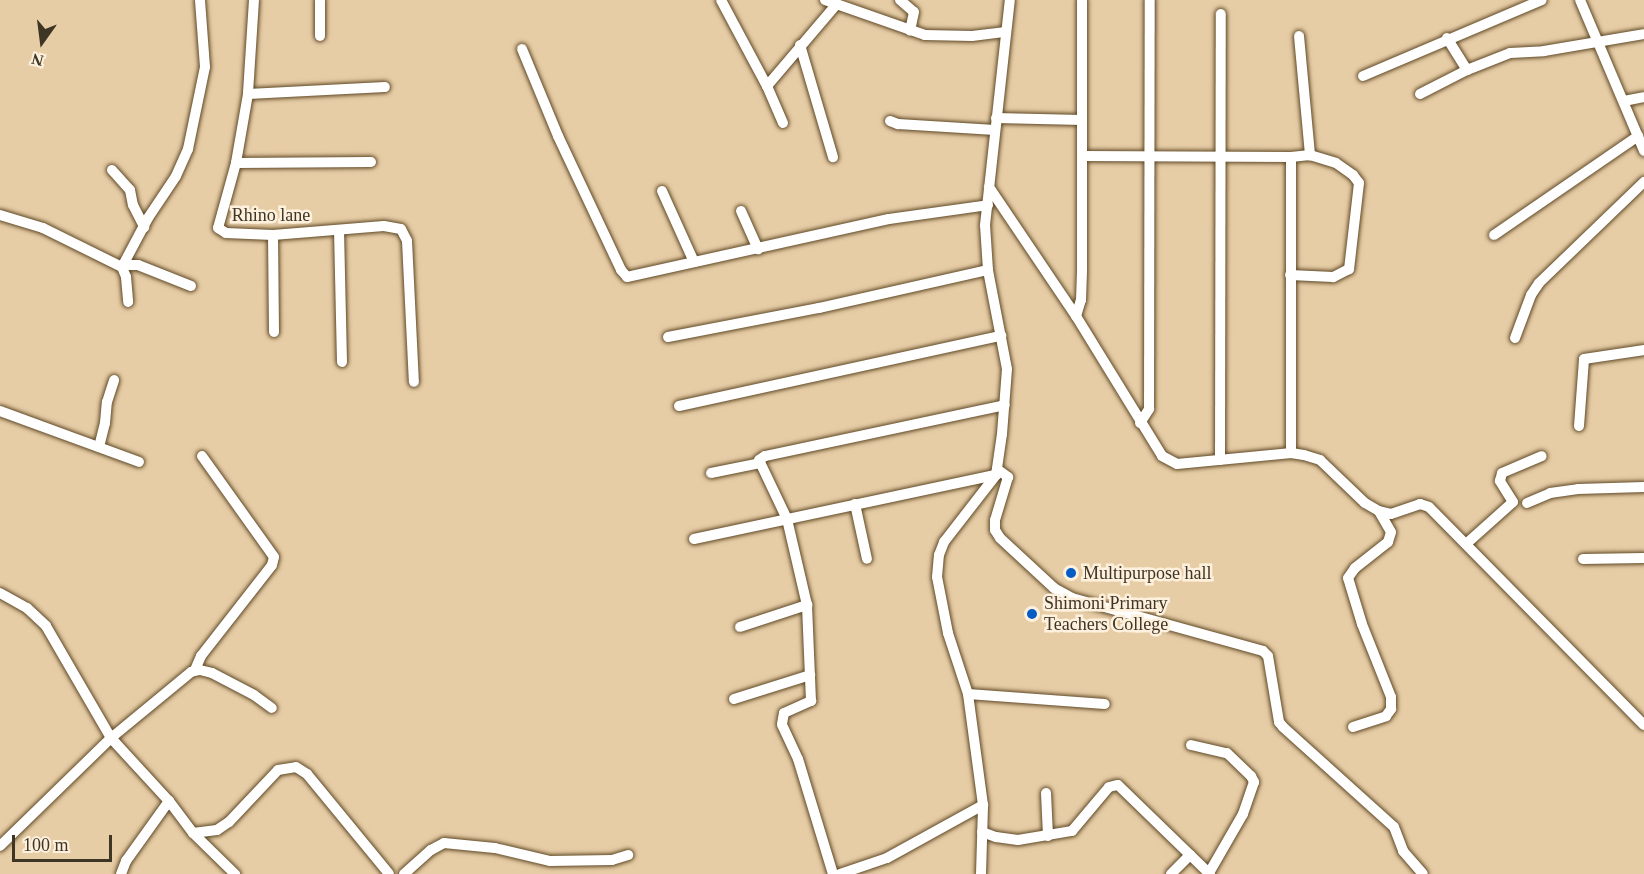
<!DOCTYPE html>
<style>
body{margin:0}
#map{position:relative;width:1644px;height:874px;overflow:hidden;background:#e7cda6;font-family:"Times New Roman",serif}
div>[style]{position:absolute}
.roads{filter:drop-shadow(0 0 2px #5f4926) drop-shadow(0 0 2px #5f4926)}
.minor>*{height:10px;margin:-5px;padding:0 5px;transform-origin:5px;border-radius:5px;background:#fff}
.dots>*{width:16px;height:16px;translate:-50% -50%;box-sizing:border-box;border:3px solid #fdf0dc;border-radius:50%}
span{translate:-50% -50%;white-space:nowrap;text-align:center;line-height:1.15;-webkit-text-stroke:5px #fdf0dc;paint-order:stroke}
.street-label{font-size:18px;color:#3f3525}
.poi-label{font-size:18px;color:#3f3525}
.left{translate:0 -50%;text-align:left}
.north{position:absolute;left:12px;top:12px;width:60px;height:60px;-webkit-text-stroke:4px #fdf0dc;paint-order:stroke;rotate:194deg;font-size:16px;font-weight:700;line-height:24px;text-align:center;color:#3f3525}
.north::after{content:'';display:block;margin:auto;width:21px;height:27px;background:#3f3525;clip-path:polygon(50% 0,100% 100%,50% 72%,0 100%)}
.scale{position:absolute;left:12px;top:835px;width:100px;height:27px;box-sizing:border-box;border:3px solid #3f3525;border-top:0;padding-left:8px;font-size:18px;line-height:21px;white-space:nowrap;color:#3f3525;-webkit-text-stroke:4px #fdf0dc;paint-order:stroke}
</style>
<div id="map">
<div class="roads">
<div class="minor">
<div style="left:254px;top:0;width:94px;rotate:93.7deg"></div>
<div style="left:248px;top:94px;width:70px;rotate:99.9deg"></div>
<div style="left:236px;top:163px;width:67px;rotate:105.5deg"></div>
<div style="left:218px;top:228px;width:9px;rotate:32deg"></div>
<div style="left:226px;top:233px;width:47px;rotate:2.4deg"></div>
<div style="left:273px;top:235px;width:111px;rotate:-4.6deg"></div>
<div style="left:384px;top:226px;width:17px;rotate:10deg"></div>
<div style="left:401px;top:229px;width:13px;rotate:63deg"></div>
<div style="left:407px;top:241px;width:141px;rotate:87.2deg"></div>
<div style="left:721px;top:0;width:98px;rotate:61.9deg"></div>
<div style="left:825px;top:0;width:106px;rotate:19.3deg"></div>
<div style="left:925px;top:35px;width:47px;rotate:1.2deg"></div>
<div style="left:972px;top:36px;width:34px;rotate:-7deg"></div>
<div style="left:900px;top:0;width:18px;rotate:41deg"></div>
<div style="left:914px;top:12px;width:19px;rotate:102deg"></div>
<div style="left:1580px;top:0;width:164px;rotate:67deg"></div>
<div style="left:320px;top:36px;width:36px;rotate:-90deg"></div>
<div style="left:1299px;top:36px;width:120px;rotate:84.7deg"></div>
<div style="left:1447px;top:38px;width:38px;rotate:58deg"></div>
<div style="left:800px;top:45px;width:117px;rotate:73.6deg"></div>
<div style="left:522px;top:49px;width:94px;rotate:67.5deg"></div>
<div style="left:558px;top:136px;width:148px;rotate:64.8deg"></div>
<div style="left:621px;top:270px;width:9px;rotate:49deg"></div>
<div style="left:627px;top:277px;width:268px;rotate:-12.5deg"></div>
<div style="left:889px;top:219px;width:100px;rotate:-8deg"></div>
<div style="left:1363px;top:76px;width:194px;rotate:-23deg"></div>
<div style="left:248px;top:94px;width:137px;rotate:-2.9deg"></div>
<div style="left:1420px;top:94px;width:53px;rotate:-27.1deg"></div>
<div style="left:1467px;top:70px;width:46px;rotate:-21.6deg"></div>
<div style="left:1510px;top:53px;width:34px;rotate:-3deg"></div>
<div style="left:1544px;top:51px;width:101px;rotate:-9.6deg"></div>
<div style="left:1624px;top:101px;width:20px;rotate:-11deg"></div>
<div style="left:996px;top:118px;width:86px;rotate:1.3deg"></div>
<div style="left:890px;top:121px;width:9px;rotate:21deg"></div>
<div style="left:898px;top:124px;width:97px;rotate:3.5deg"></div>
<div style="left:783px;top:123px;width:40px;rotate:-113.4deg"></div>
<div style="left:767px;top:86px;width:106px;rotate:-49.6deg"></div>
<div style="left:1082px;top:156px;width:209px;rotate:0.3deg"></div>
<div style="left:1291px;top:157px;width:19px;rotate:-6deg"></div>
<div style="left:1310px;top:155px;width:27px;rotate:17deg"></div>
<div style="left:1336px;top:163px;width:21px;rotate:35deg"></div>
<div style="left:1353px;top:175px;width:10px;rotate:53deg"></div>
<div style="left:1359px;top:183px;width:87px;rotate:96.6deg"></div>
<div style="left:1349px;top:269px;width:18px;rotate:153deg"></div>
<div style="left:1333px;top:277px;width:43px;rotate:-177.3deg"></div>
<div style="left:1291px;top:157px;width:296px;rotate:90deg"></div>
<div style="left:236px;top:163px;width:135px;rotate:-0.4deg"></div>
<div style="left:112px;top:170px;width:27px;rotate:48deg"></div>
<div style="left:130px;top:190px;width:15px;rotate:79deg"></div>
<div style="left:133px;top:205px;width:25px;rotate:63deg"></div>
<div style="left:989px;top:187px;width:156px;rotate:56deg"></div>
<div style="left:1076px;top:316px;width:164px;rotate:58.4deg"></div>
<div style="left:1162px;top:456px;width:17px;rotate:28deg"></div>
<div style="left:1177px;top:464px;width:115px;rotate:-5.5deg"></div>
<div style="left:1291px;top:453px;width:13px;rotate:9deg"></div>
<div style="left:1304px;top:455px;width:17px;rotate:17deg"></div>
<div style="left:1320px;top:460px;width:62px;rotate:43.7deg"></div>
<div style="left:1365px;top:503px;width:16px;rotate:30deg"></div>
<div style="left:1379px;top:511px;width:12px;rotate:14deg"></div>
<div style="left:1391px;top:514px;width:31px;rotate:-19deg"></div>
<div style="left:1420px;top:504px;width:9px;rotate:18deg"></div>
<div style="left:1429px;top:507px;width:306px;rotate:45.4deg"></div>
<div style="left:662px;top:191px;width:78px;rotate:65.7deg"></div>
<div style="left:741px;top:211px;width:42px;rotate:65.9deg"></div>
<div style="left:0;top:215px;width:45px;rotate:16.8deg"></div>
<div style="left:43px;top:228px;width:88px;rotate:26.3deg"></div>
<div style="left:122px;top:267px;width:11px;rotate:68deg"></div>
<div style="left:126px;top:277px;width:25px;rotate:85deg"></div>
<div style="left:339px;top:230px;width:132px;rotate:88.7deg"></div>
<div style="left:273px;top:235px;width:97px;rotate:89.4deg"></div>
<div style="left:1494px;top:235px;width:175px;rotate:-34.5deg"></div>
<div style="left:123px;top:265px;width:15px"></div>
<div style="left:138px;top:265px;width:57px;rotate:21.6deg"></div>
<div style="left:122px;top:267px;width:55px;rotate:-62deg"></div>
<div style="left:148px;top:218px;width:50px;rotate:-56.3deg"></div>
<div style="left:176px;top:176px;width:30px;rotate:-66deg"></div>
<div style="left:188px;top:149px;width:84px;rotate:-78.3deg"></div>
<div style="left:205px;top:67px;width:67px;rotate:-94.3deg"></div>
<div style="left:1076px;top:316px;width:17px;rotate:-73deg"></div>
<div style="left:1081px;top:300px;width:30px;rotate:-88deg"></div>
<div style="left:1082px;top:270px;width:270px;rotate:-90deg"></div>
<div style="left:668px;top:337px;width:154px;rotate:-10.9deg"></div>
<div style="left:819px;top:308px;width:173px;rotate:-12.7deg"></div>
<div style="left:1515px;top:338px;width:46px;rotate:-69.6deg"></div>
<div style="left:1531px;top:295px;width:14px;rotate:-56deg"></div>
<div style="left:1539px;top:283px;width:146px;rotate:-43.9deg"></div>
<div style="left:679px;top:406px;width:330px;rotate:-12.3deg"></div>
<div style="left:0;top:411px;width:148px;rotate:20.1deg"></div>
<div style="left:1140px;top:423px;width:17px;rotate:-57deg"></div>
<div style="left:1149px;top:409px;width:409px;rotate:-89.9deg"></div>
<div style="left:1579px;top:426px;width:67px;rotate:-85.7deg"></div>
<div style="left:1584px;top:359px;width:61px;rotate:-8.5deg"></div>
<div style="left:99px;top:447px;width:25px;rotate:-76deg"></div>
<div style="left:105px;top:423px;width:21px;rotate:-85deg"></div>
<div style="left:107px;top:402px;width:23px;rotate:-72deg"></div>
<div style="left:1220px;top:460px;width:446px;rotate:-89.9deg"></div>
<div style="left:997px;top:469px;width:14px;rotate:36deg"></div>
<div style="left:1008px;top:477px;width:45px;rotate:106.8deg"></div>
<div style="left:995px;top:520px;width:10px;rotate:90deg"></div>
<div style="left:995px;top:530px;width:9px;rotate:58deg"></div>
<div style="left:1000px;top:538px;width:74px;rotate:42.8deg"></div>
<div style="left:1054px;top:588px;width:21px;rotate:29deg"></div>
<div style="left:1072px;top:598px;width:198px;rotate:15.5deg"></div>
<div style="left:1263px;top:651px;width:7px;rotate:45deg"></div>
<div style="left:1268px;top:656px;width:67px;rotate:80.5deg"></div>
<div style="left:1279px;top:722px;width:6px;rotate:51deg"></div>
<div style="left:1283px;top:727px;width:149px;rotate:42deg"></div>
<div style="left:1394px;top:827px;width:26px;rotate:69deg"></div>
<div style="left:1403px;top:851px;width:30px;rotate:49deg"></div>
<div style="left:711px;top:473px;width:50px;rotate:-11.5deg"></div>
<div style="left:1527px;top:503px;width:25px;rotate:-23deg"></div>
<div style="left:1550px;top:493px;width:28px;rotate:-8deg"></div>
<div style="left:1578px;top:489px;width:66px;rotate:-1.7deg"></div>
<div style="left:855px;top:504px;width:56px;rotate:77.7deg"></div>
<div style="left:694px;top:539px;width:309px;rotate:-12deg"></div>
<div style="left:1466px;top:544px;width:63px;rotate:-41.8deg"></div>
<div style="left:1513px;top:502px;width:25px;rotate:-122deg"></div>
<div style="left:1500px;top:481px;width:8px;rotate:-76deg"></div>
<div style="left:1502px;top:473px;width:43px;rotate:-23deg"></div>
<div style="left:1583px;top:559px;width:61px;rotate:-0.9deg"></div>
<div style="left:0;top:593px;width:31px;rotate:29deg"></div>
<div style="left:27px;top:608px;width:26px;rotate:43deg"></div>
<div style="left:46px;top:626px;width:129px;rotate:59.9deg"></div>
<div style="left:111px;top:738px;width:86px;rotate:47.4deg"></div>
<div style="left:169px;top:801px;width:40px;rotate:53deg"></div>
<div style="left:193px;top:833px;width:24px;rotate:-7deg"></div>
<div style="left:217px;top:830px;width:14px;rotate:-34deg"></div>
<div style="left:229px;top:822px;width:71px;rotate:-46.7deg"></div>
<div style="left:278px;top:770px;width:18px;rotate:-9deg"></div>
<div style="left:296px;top:767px;width:13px;rotate:32deg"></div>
<div style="left:307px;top:774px;width:129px;rotate:50.6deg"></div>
<div style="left:740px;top:627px;width:71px;rotate:-18.2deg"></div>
<div style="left:195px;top:670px;width:15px;rotate:-67deg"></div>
<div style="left:201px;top:656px;width:115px;rotate:-52deg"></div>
<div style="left:272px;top:565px;width:8px;rotate:-76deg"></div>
<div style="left:274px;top:557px;width:124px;rotate:-125.5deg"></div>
<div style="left:968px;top:694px;width:137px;rotate:4.2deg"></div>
<div style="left:734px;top:699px;width:80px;rotate:-17.5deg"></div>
<div style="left:1353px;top:727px;width:35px;rotate:-18deg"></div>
<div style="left:1386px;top:716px;width:9px;rotate:-54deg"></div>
<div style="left:1391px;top:709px;width:12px;rotate:-90deg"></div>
<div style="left:1391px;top:697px;width:79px;rotate:-111.7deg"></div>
<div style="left:1362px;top:624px;width:48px;rotate:-106.9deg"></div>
<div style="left:1348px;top:578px;width:12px;rotate:-55deg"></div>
<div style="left:1355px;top:568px;width:42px;rotate:-38.2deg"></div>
<div style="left:1388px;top:542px;width:10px;rotate:-73deg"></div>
<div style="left:1391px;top:532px;width:24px;rotate:-120deg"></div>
<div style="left:1191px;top:745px;width:37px;rotate:13deg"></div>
<div style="left:1227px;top:753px;width:33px;rotate:44deg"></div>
<div style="left:1251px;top:776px;width:7px;rotate:63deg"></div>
<div style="left:1254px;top:782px;width:34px;rotate:109deg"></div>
<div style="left:1243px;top:814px;width:68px;rotate:120deg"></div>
<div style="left:1046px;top:793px;width:43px;rotate:87.3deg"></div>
<div style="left:982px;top:832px;width:15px;rotate:20deg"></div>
<div style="left:996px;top:837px;width:22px;rotate:8deg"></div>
<div style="left:1018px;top:840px;width:55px;rotate:-9.5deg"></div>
<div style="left:1072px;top:831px;width:57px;rotate:-49.9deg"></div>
<div style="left:1109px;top:787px;width:9px;rotate:-13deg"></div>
<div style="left:1118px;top:785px;width:128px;rotate:44.1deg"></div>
<div style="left:193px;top:833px;width:59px;rotate:44.3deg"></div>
<div style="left:0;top:846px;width:155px;rotate:-44.2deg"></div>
<div style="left:111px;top:738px;width:104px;rotate:-39.5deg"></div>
<div style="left:191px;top:672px;width:9px;rotate:-13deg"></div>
<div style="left:200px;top:670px;width:12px;rotate:14deg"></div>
<div style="left:212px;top:673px;width:47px;rotate:27.6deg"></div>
<div style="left:254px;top:695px;width:22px;rotate:36deg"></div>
<div style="left:121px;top:874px;width:14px;rotate:-69deg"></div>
<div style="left:126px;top:861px;width:74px;rotate:-54.4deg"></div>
<div style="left:404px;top:874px;width:36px;rotate:-42deg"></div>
<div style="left:431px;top:850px;width:15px;rotate:-28deg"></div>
<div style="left:444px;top:843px;width:51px;rotate:5.6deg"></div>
<div style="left:495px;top:848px;width:57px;rotate:13.3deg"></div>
<div style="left:550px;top:861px;width:62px;rotate:-0.9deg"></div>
<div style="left:612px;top:860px;width:17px;rotate:-17deg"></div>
<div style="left:833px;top:874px;width:120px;rotate:-106.9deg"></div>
<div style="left:798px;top:759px;width:38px;rotate:-115deg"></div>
<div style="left:782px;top:724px;width:11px;rotate:-80deg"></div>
<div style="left:784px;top:713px;width:30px;rotate:-24deg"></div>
<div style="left:811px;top:701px;width:96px;rotate:-92.4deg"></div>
<div style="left:807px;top:605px;width:88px;rotate:-103.1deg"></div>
<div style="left:787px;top:519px;width:65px;rotate:-115.4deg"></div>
<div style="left:759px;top:460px;width:7px;rotate:-34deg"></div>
<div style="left:765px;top:456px;width:245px;rotate:-12deg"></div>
<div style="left:840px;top:874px;width:50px;rotate:-18.8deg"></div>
<div style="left:887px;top:858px;width:110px;rotate:-28.9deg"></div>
<div style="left:981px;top:874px;width:69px;rotate:-88.3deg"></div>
<div style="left:983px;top:805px;width:112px;rotate:-97.7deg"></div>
<div style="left:968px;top:694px;width:64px;rotate:-108.2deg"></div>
<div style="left:948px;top:633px;width:57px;rotate:-101.1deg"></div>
<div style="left:937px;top:577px;width:22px;rotate:-85deg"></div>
<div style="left:939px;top:555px;width:14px;rotate:-69deg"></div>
<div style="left:944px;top:542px;width:85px;rotate:-52.2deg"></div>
<div style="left:996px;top:475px;width:41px;rotate:-81.7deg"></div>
<div style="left:1002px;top:434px;width:65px;rotate:-85.6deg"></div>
<div style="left:1007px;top:369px;width:101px;rotate:-100.9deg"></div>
<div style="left:988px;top:270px;width:45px;rotate:-93.8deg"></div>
<div style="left:985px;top:225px;width:226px;rotate:-83.7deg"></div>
<div style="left:1171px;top:874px;width:27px;rotate:-45deg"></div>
</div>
</div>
<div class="dots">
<div style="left:1071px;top:573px;background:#065cc5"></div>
<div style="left:1032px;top:614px;background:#065cc5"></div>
</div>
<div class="street-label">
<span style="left:271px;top:215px">Rhino lane</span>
</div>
<div class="poi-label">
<span class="left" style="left:1083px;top:573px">Multipurpose hall</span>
<span class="left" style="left:1044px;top:614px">Shimoni Primary<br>Teachers College</span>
</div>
<div class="north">N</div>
<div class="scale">100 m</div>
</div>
